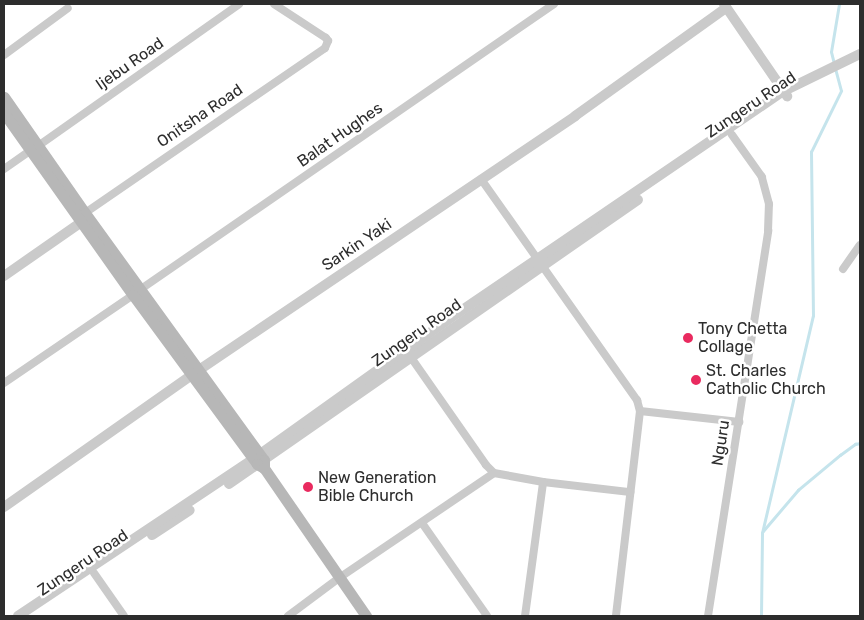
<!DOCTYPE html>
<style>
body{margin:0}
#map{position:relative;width:864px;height:620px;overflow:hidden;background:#fff;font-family:Rubik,sans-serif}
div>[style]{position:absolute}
.stream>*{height:2.5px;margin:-1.25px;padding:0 1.25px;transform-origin:1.25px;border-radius:1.25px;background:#c5e4ec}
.minor>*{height:8px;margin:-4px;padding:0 4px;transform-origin:4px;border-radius:4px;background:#cacaca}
.tertiary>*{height:10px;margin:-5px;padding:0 5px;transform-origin:5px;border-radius:5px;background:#cacaca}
.secondary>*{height:11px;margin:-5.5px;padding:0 5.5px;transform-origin:5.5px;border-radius:5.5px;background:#b7b7b7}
.dots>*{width:14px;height:14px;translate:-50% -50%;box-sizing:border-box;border:2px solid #fff;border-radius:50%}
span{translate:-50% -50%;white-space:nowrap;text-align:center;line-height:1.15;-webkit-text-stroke:5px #fff;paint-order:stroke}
.street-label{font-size:16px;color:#2d2d2d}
.poi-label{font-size:16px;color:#2d2d2d}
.left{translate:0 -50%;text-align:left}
.frame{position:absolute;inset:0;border:5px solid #2d2d2d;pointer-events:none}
</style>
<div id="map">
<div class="stream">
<div style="left:834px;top:64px;width:12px;rotate:-104deg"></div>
<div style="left:831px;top:52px;width:49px;rotate:-80.5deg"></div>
<div style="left:763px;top:531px;width:54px;rotate:-49.5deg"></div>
<div style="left:798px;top:490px;width:55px;rotate:-39.8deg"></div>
<div style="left:840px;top:455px;width:19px;rotate:-36deg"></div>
<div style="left:855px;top:444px;width:5px;rotate:-11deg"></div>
<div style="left:761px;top:616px;width:83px;rotate:-89.3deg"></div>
<div style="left:762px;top:533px;width:223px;rotate:-76.8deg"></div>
<div style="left:813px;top:316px;width:164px;rotate:-90.7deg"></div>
<div style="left:811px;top:152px;width:68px;rotate:-63.8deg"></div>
<div style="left:841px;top:91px;width:23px;rotate:-105deg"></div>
</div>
<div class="minor">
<div style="left:4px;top:55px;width:79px;rotate:-36.3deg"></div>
<div style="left:38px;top:146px;width:246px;rotate:-35.2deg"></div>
<div style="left:4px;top:169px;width:32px;rotate:-35deg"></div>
<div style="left:481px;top:179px;width:271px;rotate:54.8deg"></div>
<div style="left:637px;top:400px;width:11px;rotate:75deg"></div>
<div style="left:640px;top:411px;width:206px;rotate:96.7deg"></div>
<div style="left:85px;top:213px;width:291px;rotate:-34.5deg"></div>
<div style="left:325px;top:48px;width:8px;rotate:-67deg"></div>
<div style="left:328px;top:41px;width:4px;rotate:-124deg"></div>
<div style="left:326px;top:38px;width:62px;rotate:-146.8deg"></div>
<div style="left:843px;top:269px;width:29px;rotate:-55deg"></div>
<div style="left:141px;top:289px;width:502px;rotate:-34.61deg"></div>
<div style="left:410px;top:356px;width:133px;rotate:55.1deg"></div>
<div style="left:486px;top:465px;width:11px;rotate:45deg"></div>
<div style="left:494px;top:473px;width:50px;rotate:10.4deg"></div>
<div style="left:543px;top:482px;width:88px;rotate:6.6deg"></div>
<div style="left:4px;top:383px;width:156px;rotate:-34.3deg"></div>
<div style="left:640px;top:411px;width:100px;rotate:6.3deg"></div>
<div style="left:422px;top:523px;width:113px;rotate:55deg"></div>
<div style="left:94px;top:573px;width:52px;rotate:55.1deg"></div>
<div style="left:288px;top:616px;width:64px;rotate:-36.7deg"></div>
<div style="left:339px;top:578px;width:187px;rotate:-34.1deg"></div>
<div style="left:525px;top:616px;width:135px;rotate:-82.3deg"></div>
<div style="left:708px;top:616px;width:390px;rotate:-81.1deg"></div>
<div style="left:768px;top:231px;width:27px;rotate:-88deg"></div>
<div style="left:769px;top:204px;width:28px;rotate:-105deg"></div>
<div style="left:762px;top:177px;width:52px;rotate:-125.5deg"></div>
</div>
<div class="tertiary">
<div style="left:724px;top:4px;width:112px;rotate:55.6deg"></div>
<div style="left:4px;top:276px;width:93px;rotate:-34.9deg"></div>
<div style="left:229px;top:484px;width:498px;rotate:-34.8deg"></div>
<div style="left:4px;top:507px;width:238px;rotate:-35.1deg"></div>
<div style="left:199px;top:370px;width:454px;rotate:-34deg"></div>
<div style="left:575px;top:116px;width:186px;rotate:-35.6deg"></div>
<div style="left:152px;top:535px;width:45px;rotate:-33.3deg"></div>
<div style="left:18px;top:616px;width:283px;rotate:-33.7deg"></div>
<div style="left:253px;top:459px;width:252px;rotate:-35.5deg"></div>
<div style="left:458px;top:313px;width:394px;rotate:-34.3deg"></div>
<div style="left:784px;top:91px;width:85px;rotate:-26deg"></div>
</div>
<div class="secondary">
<div style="left:4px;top:97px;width:141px;rotate:55.1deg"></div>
<div style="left:85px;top:213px;width:305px;rotate:54.1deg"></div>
<div style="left:264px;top:460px;width:8px;rotate:90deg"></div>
<div style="left:4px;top:113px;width:223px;rotate:54.7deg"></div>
<div style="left:133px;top:295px;width:210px;rotate:53.7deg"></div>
<div style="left:257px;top:464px;width:8px;rotate:30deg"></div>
<div style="left:264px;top:468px;width:180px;rotate:55.4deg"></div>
</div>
<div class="dots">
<div style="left:688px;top:338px;background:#e92a5f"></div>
<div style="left:696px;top:380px;background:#e92a5f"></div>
<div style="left:308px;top:487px;background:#e92a5f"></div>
</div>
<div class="street-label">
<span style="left:130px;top:64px;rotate:-35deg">Ijebu Road</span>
<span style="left:751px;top:105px;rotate:-34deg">Zungeru Road</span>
<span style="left:200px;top:116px;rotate:-34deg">Onitsha Road</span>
<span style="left:340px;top:135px;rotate:-35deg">Balat Hughes</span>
<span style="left:357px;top:245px;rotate:-34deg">Sarkin Yaki</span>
<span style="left:417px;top:333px;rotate:-35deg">Zungeru Road</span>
<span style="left:721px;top:443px;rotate:-81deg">Nguru</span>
<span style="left:83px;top:563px;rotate:-34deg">Zungeru Road</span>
</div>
<div class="poi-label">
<span class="left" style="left:698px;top:338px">Tony Chetta<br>Collage</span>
<span class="left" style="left:706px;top:380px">St. Charles<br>Catholic Church</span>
<span class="left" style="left:318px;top:487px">New Generation<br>Bible Church</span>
</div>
<div class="frame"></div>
</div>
